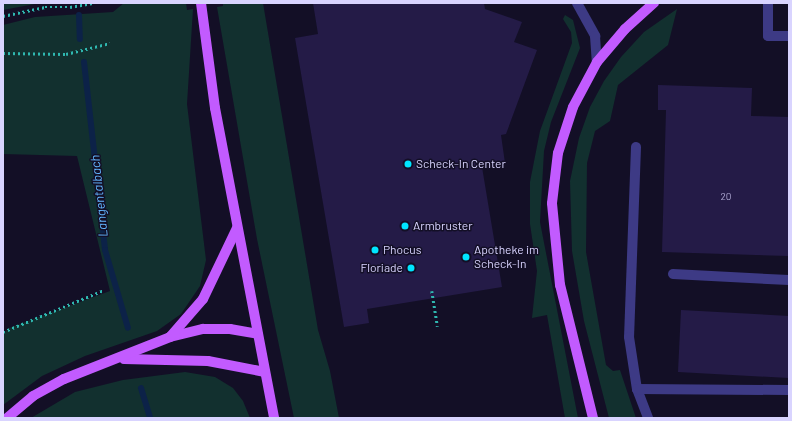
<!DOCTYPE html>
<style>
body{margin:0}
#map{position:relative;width:792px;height:421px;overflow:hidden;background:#130f26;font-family:Barlow,sans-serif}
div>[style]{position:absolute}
.green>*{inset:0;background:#12302f}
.stream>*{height:6px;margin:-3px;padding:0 3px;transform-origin:3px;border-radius:3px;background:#0c2248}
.building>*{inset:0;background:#241b47}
.path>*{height:2.5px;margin-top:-1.25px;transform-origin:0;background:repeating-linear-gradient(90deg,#2fb8b0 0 2px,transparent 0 5px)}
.lane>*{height:10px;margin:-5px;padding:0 5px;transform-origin:5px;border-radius:5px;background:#3d3a85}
.primary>*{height:10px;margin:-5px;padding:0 5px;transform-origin:5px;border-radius:5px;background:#c25bff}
.dots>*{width:11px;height:11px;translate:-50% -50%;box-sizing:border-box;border:2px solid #130f26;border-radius:50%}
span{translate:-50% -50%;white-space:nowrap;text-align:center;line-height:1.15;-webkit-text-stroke:3px #130f26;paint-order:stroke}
.number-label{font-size:10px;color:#aca6d1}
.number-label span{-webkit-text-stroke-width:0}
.poi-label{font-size:12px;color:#d9d4ff}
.left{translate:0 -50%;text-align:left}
.right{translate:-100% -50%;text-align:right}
.water-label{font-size:13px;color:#62b6ff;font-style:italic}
.frame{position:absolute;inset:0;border:4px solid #d9d4ff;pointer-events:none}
</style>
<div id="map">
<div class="green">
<div style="clip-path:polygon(3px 3px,40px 3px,3px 10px)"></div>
<div style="clip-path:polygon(124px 3px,186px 3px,187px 10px,193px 9px,187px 104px,206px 260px,200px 286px,181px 314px,157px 331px,85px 356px,42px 376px,3px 405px,3px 334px,9px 328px,110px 291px,77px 156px,3px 154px,3px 25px,35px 17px,113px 12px)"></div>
<div style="clip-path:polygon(223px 3px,263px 3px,318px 330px,330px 371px,339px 418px,294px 418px,257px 239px,217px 7px,223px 6px)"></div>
<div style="clip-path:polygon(677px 9px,668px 45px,618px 85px,610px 121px,595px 131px,587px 163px,586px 252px,606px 365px,613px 371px,620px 370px,636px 418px,609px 418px,584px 321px,572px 251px,570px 181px,579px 138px,590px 107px,604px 81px,621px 57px,644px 32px)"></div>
<div style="clip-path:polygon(565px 15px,573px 20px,580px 48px,551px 122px,544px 151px,540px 222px,578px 418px,565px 418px,547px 315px,532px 318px,537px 271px,530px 224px,530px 182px,540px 131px,572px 43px,571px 32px,563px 19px)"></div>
<div style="clip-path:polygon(185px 372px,215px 377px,233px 388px,243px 401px,250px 418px,31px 418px,75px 392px,123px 380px)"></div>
</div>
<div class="stream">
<div style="left:79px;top:15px;width:24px;rotate:88deg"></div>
<div style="left:84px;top:62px;width:189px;rotate:83.6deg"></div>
<div style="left:105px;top:250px;width:81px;rotate:73.6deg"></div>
<div style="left:141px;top:388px;width:31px;rotate:73deg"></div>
</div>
<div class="building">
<div style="clip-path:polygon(313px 3px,484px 3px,485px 9px,522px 22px,514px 42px,537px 50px,506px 134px,501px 135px,505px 163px,482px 167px,502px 287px,367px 309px,369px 323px,344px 327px,295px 38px,318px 34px)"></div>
<div style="clip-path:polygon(658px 85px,752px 88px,751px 116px,789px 117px,789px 256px,662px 252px,666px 110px,658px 110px)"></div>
<div style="clip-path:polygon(681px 310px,789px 316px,789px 378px,678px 372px)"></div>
</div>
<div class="path">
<div style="left:3px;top:16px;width:43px;rotate:-12.1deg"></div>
<div style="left:45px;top:7px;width:25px"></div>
<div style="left:70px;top:7px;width:23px;rotate:-10deg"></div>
<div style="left:3px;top:53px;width:63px;rotate:0.9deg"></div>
<div style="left:66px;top:54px;width:45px;rotate:-14deg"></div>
<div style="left:432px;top:291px;width:36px;rotate:81deg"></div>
<div style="left:3px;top:332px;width:109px;rotate:-22.6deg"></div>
</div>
<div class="lane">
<div style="left:577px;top:3px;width:38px;rotate:61deg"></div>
<div style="left:595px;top:36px;width:26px;rotate:86deg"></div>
<div style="left:768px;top:3px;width:33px;rotate:90deg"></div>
<div style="left:768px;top:36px;width:21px"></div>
<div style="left:636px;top:147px;width:190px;rotate:92.1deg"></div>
<div style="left:629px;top:337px;width:53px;rotate:81.3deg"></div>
<div style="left:637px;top:389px;width:31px;rotate:69deg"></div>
<div style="left:673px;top:274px;width:116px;rotate:3deg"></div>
<div style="left:637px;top:389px;width:152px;rotate:0.4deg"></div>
</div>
<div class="primary">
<div style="left:201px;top:3px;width:106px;rotate:82.4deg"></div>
<div style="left:215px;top:108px;width:316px;rotate:79.2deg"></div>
<div style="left:170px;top:337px;width:34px;rotate:-14deg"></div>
<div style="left:203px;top:329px;width:27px"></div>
<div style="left:230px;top:329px;width:27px;rotate:10deg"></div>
<div style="left:124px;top:359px;width:84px;rotate:1.4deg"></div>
<div style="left:208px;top:361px;width:58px;rotate:10.9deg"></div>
<div style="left:7px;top:418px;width:34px;rotate:-40deg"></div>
<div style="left:33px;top:396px;width:35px;rotate:-29deg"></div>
<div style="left:64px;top:379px;width:114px;rotate:-21.6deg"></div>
<div style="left:170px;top:337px;width:50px;rotate:-49deg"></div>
<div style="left:203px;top:299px;width:79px;rotate:-64.4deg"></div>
<div style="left:593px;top:418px;width:137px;rotate:-103.9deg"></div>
<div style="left:560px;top:285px;width:82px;rotate:-95.6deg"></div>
<div style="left:552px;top:203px;width:50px;rotate:-83.2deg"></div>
<div style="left:558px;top:153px;width:48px;rotate:-71.9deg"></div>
<div style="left:573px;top:107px;width:51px;rotate:-61.9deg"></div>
<div style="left:597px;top:62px;width:43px;rotate:-49.7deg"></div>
<div style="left:625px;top:29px;width:39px;rotate:-42deg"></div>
</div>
<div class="dots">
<div style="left:408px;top:164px;background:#00e5ff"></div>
<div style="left:405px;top:226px;background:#00e5ff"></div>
<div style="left:375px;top:250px;background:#00e5ff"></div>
<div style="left:466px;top:257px;background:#00e5ff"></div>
<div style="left:411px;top:268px;background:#00e5ff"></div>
</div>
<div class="number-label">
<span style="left:726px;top:197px">20</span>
</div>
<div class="poi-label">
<span class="left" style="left:416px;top:164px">Scheck-In Center</span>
<span class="left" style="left:413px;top:226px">Armbruster</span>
<span class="left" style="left:383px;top:250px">Phocus</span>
<span class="left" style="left:474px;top:257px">Apotheke im<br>Scheck-In</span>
<span class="right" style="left:403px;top:268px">Floriade</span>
</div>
<div class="water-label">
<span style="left:99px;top:196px;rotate:-96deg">Langentalbach</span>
</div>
<div class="frame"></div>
</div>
